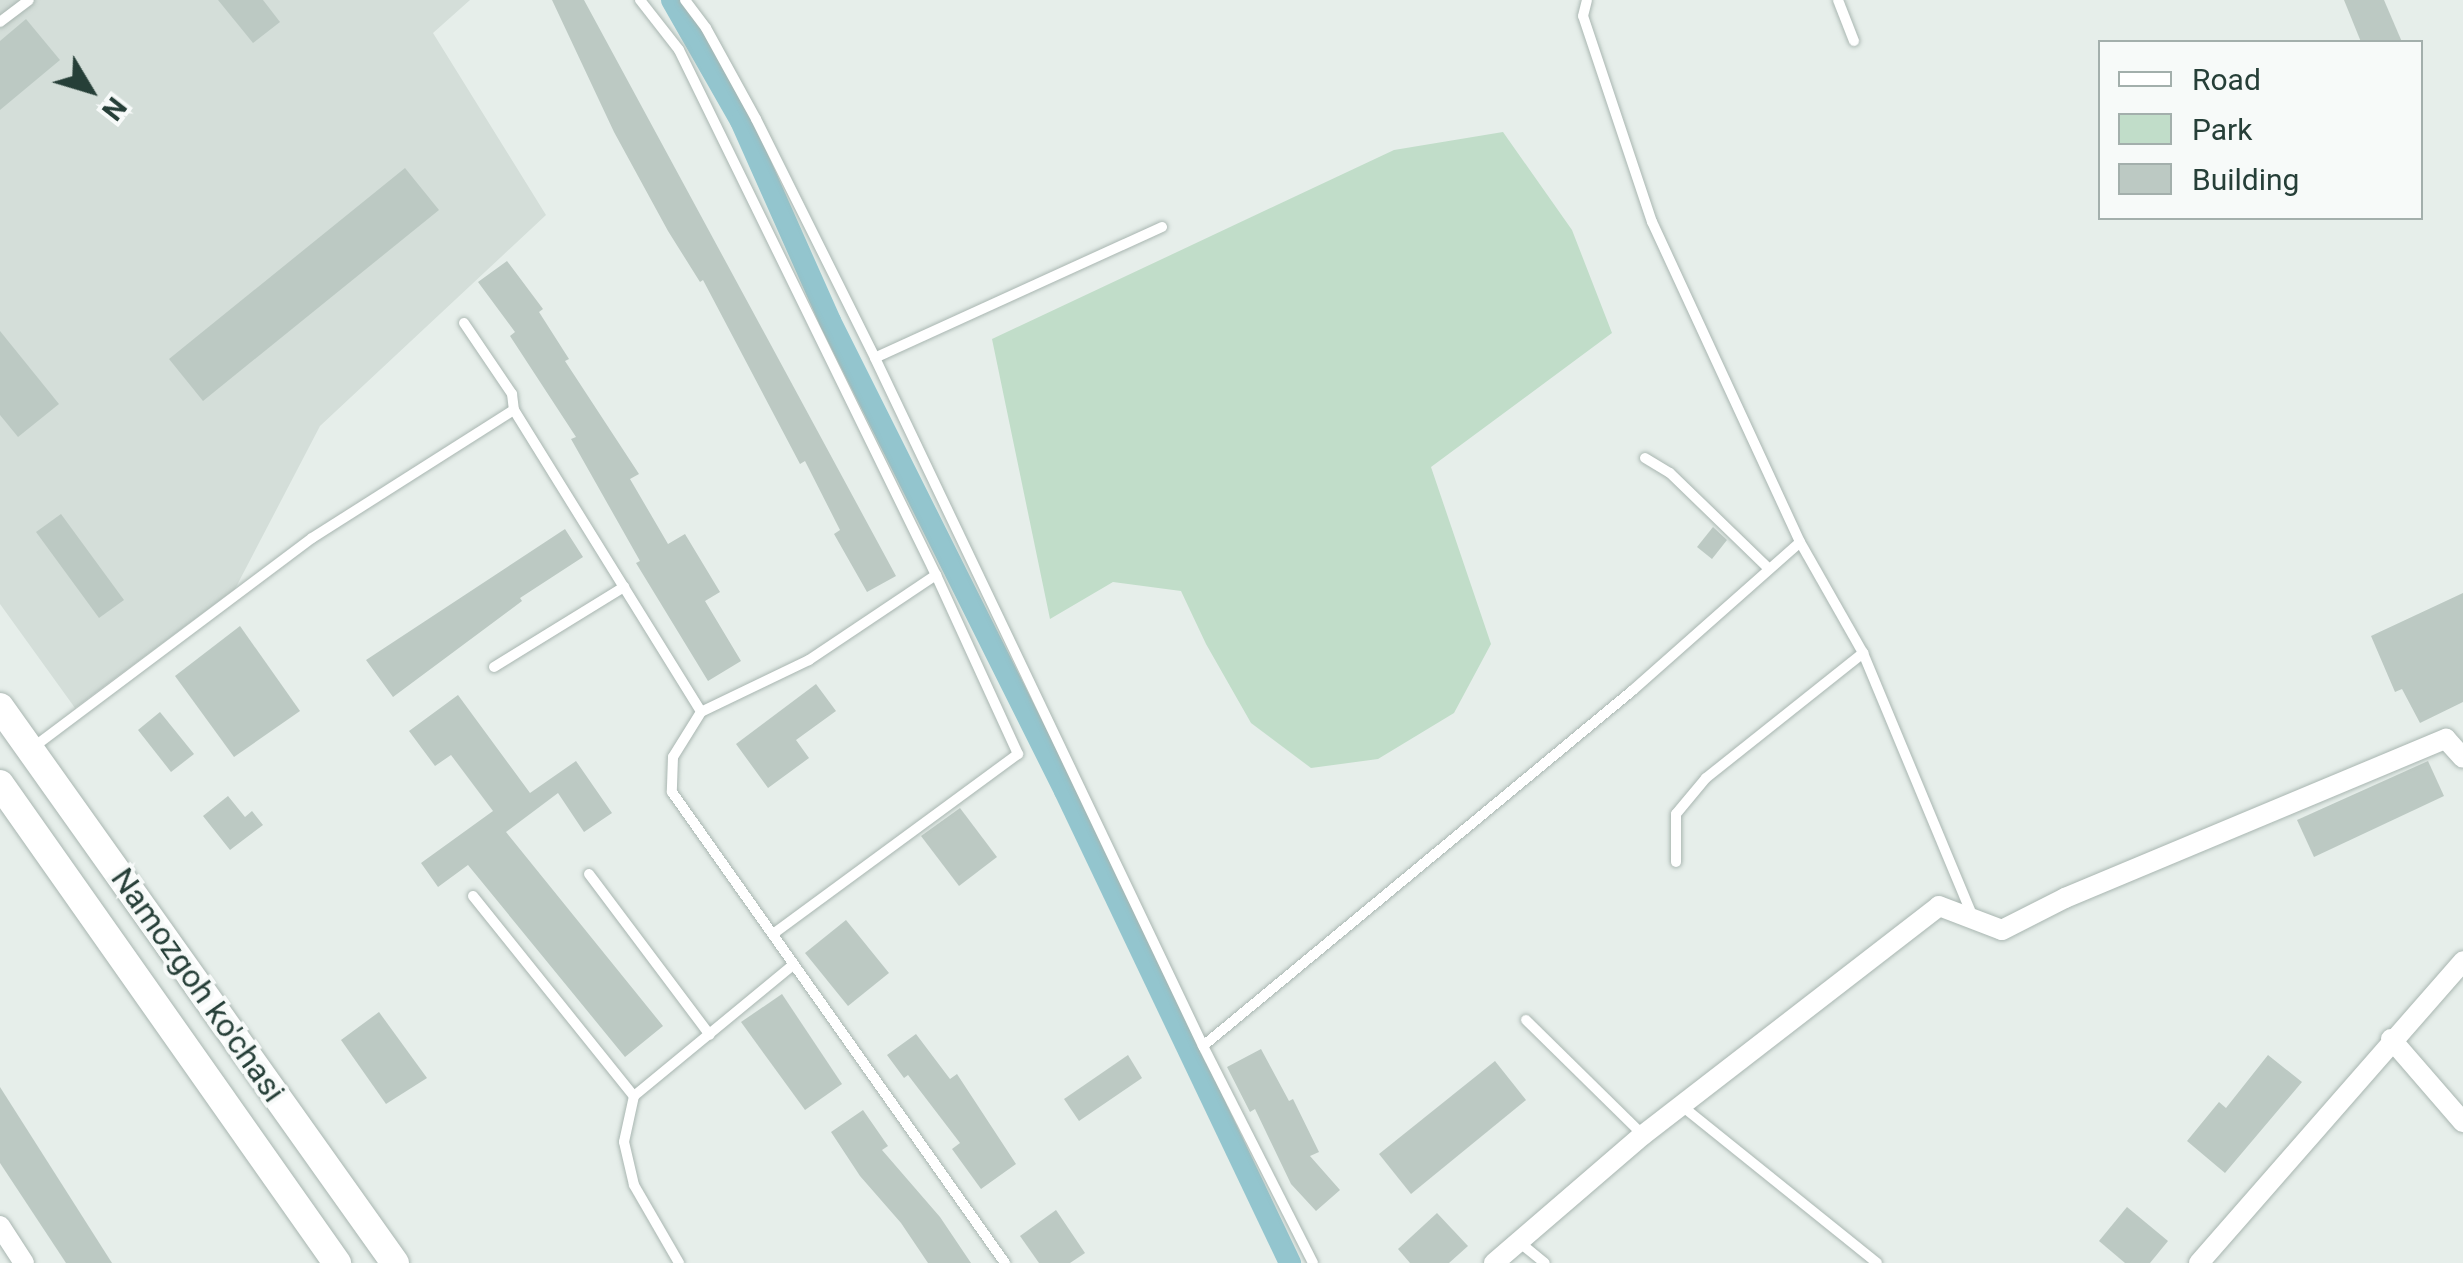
<!DOCTYPE html>
<style>
body{margin:0}
#map{position:relative;width:2463px;height:1263px;overflow:hidden;background:#e6eeea;font-family:Roboto,sans-serif}
div>[style]{position:absolute}
.built>*{inset:0;background:#d4ded9}
.green>*{inset:0;background:#c1ddc9}
.canal>*{height:22px;margin:-11px;padding:0 11px;transform-origin:11px;border-radius:11px;background:#93c5ce}
.building>*{inset:0;background:#bcc9c3}
.roads{filter:drop-shadow(0 0 2px #a9b6b1) drop-shadow(0 0 2px #a9b6b1)}
.lane>*{height:10px;margin:-5px;padding:0 5px;transform-origin:5px;border-radius:5px;background:#fff}
.street>*{height:20px;margin:-10px;padding:0 10px;transform-origin:10px;border-radius:10px;background:#fff}
.secondary>*{height:28px;margin:-14px;padding:0 14px;transform-origin:14px;border-radius:14px;background:#fff}
span{translate:-50% -50%;white-space:nowrap;text-align:center;line-height:1.15;-webkit-text-stroke:8px #f7faf9;paint-order:stroke}
.street-label{font-size:32px;color:#263f38}
.legend{position:absolute;left:2098px;top:40px;width:325px;height:180px;box-sizing:border-box;background:#f7faf9;border:2px solid #a3afac;margin:0;padding:12px 18px;list-style:none;font-size:30px;color:#263f38}
.legend li{display:flex;align-items:center;gap:20px;height:50px}
.legend b{width:50px;border:2px solid #a3afac}
.north{position:absolute;left:40px;top:40px;width:100px;height:100px;-webkit-text-stroke:8px #f7faf9;paint-order:stroke;rotate:128deg;font-size:28px;font-weight:700;line-height:40px;text-align:center;color:#263f38}
.north::after{content:'';display:block;margin:auto;width:35px;height:45px;background:#263f38;clip-path:polygon(50% 0,100% 100%,50% 72%,0 100%)}
</style>
<div id="map">
<div class="built">
<div style="clip-path:polygon(0 0,470px 0,433px 33px,546px 215px,320px 426px,235px 589px,75px 708px,0 604px)"></div>
</div>
<div class="green">
<div style="clip-path:polygon(1503px 132px,1572px 230px,1612px 333px,1431px 467px,1491px 644px,1454px 713px,1378px 759px,1311px 768px,1251px 723px,1206px 644px,1181px 591px,1113px 582px,1050px 619px,992px 339px,1394px 150px)"></div>
</div>
<div class="canal">
<div style="left:672px;top:0;width:139px;rotate:60.3deg"></div>
<div style="left:741px;top:121px;width:219px;rotate:66deg"></div>
<div style="left:830px;top:321px;width:525px;rotate:63.43deg"></div>
<div style="left:1065px;top:791px;width:523px;rotate:64.51deg"></div>
</div>
<div class="building">
<div style="clip-path:polygon(218px 0,263px 0,280px 22px,253px 43px)"></div>
<div style="clip-path:polygon(552px 0,584px 0,896px 576px,867px 592px,834px 534px,840px 530px,805px 461px,800px 464px,703px 280px,700px 282px,668px 231px,614px 132px)"></div>
<div style="clip-path:polygon(2344px 0,2384px 0,2402px 42px,2361px 42px)"></div>
<div style="clip-path:polygon(26px 19px,60px 60px,0 110px,0 41px)"></div>
<div style="clip-path:polygon(405px 168px,439px 210px,203px 401px,169px 359px)"></div>
<div style="clip-path:polygon(507px 261px,543px 309px,539px 312px,569px 359px,565px 361px,639px 474px,630px 479px,668px 544px,685px 534px,720px 592px,705px 601px,741px 661px,708px 681px,636px 563px,640px 561px,571px 439px,576px 437px,510px 336px,515px 332px,478px 282px)"></div>
<div style="clip-path:polygon(0 331px,59px 404px,18px 437px,0 415px)"></div>
<div style="clip-path:polygon(61px 514px,124px 600px,99px 618px,36px 532px)"></div>
<div style="clip-path:polygon(1713px 527px,1727px 540px,1712px 559px,1697px 547px)"></div>
<div style="clip-path:polygon(565px 529px,583px 557px,520px 598px,522px 601px,393px 697px,366px 660px)"></div>
<div style="clip-path:polygon(2463px 593px,2463px 702px,2420px 723px,2402px 689px,2395px 692px,2371px 636px)"></div>
<div style="clip-path:polygon(240px 626px,300px 711px,234px 757px,175px 676px)"></div>
<div style="clip-path:polygon(816px 684px,836px 711px,796px 740px,809px 758px,768px 788px,736px 744px)"></div>
<div style="clip-path:polygon(458px 695px,530px 793px,576px 761px,612px 813px,584px 832px,558px 793px,506px 832px,663px 1026px,625px 1057px,468px 865px,438px 887px,421px 863px,493px 811px,451px 755px,435px 766px,409px 731px)"></div>
<div style="clip-path:polygon(160px 712px,194px 754px,171px 772px,138px 730px)"></div>
<div style="clip-path:polygon(2428px 761px,2444px 796px,2314px 857px,2297px 820px)"></div>
<div style="clip-path:polygon(228px 796px,245px 817px,252px 811px,263px 825px,230px 850px,203px 816px)"></div>
<div style="clip-path:polygon(960px 808px,997px 857px,959px 886px,921px 836px)"></div>
<div style="clip-path:polygon(846px 920px,889px 973px,848px 1006px,805px 953px)"></div>
<div style="clip-path:polygon(782px 994px,842px 1084px,805px 1110px,741px 1022px)"></div>
<div style="clip-path:polygon(379px 1012px,427px 1078px,386px 1104px,341px 1040px)"></div>
<div style="clip-path:polygon(916px 1034px,950px 1079px,957px 1074px,1016px 1164px,981px 1189px,952px 1149px,960px 1143px,908px 1075px,904px 1078px,887px 1055px)"></div>
<div style="clip-path:polygon(1261px 1049px,1289px 1101px,1293px 1099px,1319px 1152px,1310px 1156px,1340px 1190px,1316px 1211px,1291px 1184px,1255px 1109px,1250px 1112px,1227px 1067px)"></div>
<div style="clip-path:polygon(1128px 1055px,1142px 1078px,1079px 1121px,1064px 1099px)"></div>
<div style="clip-path:polygon(2268px 1055px,2302px 1082px,2225px 1173px,2187px 1141px,2219px 1102px,2226px 1108px)"></div>
<div style="clip-path:polygon(1495px 1061px,1526px 1100px,1411px 1194px,1379px 1154px)"></div>
<div style="clip-path:polygon(0 1087px,112px 1263px,66px 1263px,0 1163px)"></div>
<div style="clip-path:polygon(863px 1110px,888px 1146px,882px 1150px,940px 1217px,971px 1263px,928px 1263px,901px 1223px,860px 1176px,831px 1132px)"></div>
<div style="clip-path:polygon(2127px 1207px,2168px 1241px,2150px 1263px,2125px 1263px,2099px 1241px)"></div>
<div style="clip-path:polygon(1056px 1210px,1085px 1253px,1070px 1263px,1039px 1263px,1020px 1236px)"></div>
<div style="clip-path:polygon(1437px 1213px,1468px 1246px,1449px 1263px,1410px 1263px,1398px 1249px)"></div>
</div>
<div class="roads">
<div class="lane">
<div style="left:640px;top:0;width:63px;rotate:52deg"></div>
<div style="left:679px;top:50px;width:585px;rotate:63.92deg"></div>
<div style="left:936px;top:575px;width:197px;rotate:65.4deg"></div>
<div style="left:1018px;top:754px;width:304px;rotate:143.7deg"></div>
<div style="left:685px;top:0;width:35px;rotate:53deg"></div>
<div style="left:706px;top:28px;width:104px;rotate:61.2deg"></div>
<div style="left:756px;top:119px;width:267px;rotate:63.5deg"></div>
<div style="left:1838px;top:0;width:44px;rotate:68.7deg"></div>
<div style="left:0;top:22px;width:36px;rotate:-37deg"></div>
<div style="left:1162px;top:227px;width:315px;rotate:155.5deg"></div>
<div style="left:875px;top:358px;width:762px;rotate:64.51deg"></div>
<div style="left:1203px;top:1046px;width:243px;rotate:63.1deg"></div>
<div style="left:464px;top:323px;width:86px;rotate:55.9deg"></div>
<div style="left:512px;top:394px;width:16px;rotate:83deg"></div>
<div style="left:514px;top:410px;width:355px;rotate:58.2deg"></div>
<div style="left:1645px;top:458px;width:29px;rotate:31deg"></div>
<div style="left:1670px;top:473px;width:135px;rotate:44.1deg"></div>
<div style="left:1800px;top:542px;width:128px;rotate:60.4deg"></div>
<div style="left:1863px;top:653px;width:286px;rotate:67.4deg"></div>
<div style="left:936px;top:575px;width:153px;rotate:146.2deg"></div>
<div style="left:809px;top:660px;width:120px;rotate:154.3deg"></div>
<div style="left:701px;top:712px;width:53px;rotate:121.9deg"></div>
<div style="left:673px;top:757px;width:35px;rotate:92deg"></div>
<div style="left:672px;top:792px;width:577px;rotate:54.74deg"></div>
<div style="left:494px;top:667px;width:153px;rotate:-31.6deg"></div>
<div style="left:31px;top:749px;width:351px;rotate:-36.9deg"></div>
<div style="left:312px;top:538px;width:239px;rotate:-32.4deg"></div>
<div style="left:1676px;top:862px;width:48px;rotate:-90deg"></div>
<div style="left:1676px;top:814px;width:47px;rotate:-50.2deg"></div>
<div style="left:1706px;top:778px;width:201px;rotate:-38.5deg"></div>
<div style="left:589px;top:874px;width:201px;rotate:53.1deg"></div>
<div style="left:473px;top:896px;width:257px;rotate:51.2deg"></div>
<div style="left:634px;top:1096px;width:47px;rotate:102.3deg"></div>
<div style="left:624px;top:1142px;width:44px;rotate:76.9deg"></div>
<div style="left:634px;top:1185px;width:90px;rotate:60deg"></div>
<div style="left:1526px;top:1020px;width:164px;rotate:44.5deg"></div>
<div style="left:1203px;top:1046px;width:558px;rotate:-39.62deg"></div>
<div style="left:1633px;top:690px;width:223px;rotate:-41.5deg"></div>
<div style="left:1800px;top:542px;width:353px;rotate:-114.8deg"></div>
<div style="left:1652px;top:222px;width:217px;rotate:-108.5deg"></div>
<div style="left:1583px;top:16px;width:16px;rotate:-76deg"></div>
<div style="left:634px;top:1096px;width:207px;rotate:-39.5deg"></div>
<div style="left:1682px;top:1106px;width:250px;rotate:38.8deg"></div>
<div style="left:1519px;top:1242px;width:33px;rotate:39deg"></div>
</div>
<div class="street">
<div style="left:2391px;top:1039px;width:110px;rotate:49.1deg"></div>
<div style="left:0;top:1226px;width:44px;rotate:57deg"></div>
<div style="left:1494px;top:1263px;width:196px;rotate:-40.7deg"></div>
<div style="left:1643px;top:1135px;width:374px;rotate:-37.7deg"></div>
<div style="left:1939px;top:906px;width:67px;rotate:20.9deg"></div>
<div style="left:2002px;top:930px;width:71px;rotate:-26.9deg"></div>
<div style="left:2065px;top:898px;width:413px;rotate:-22.7deg"></div>
<div style="left:2446px;top:739px;width:25px;rotate:48deg"></div>
<div style="left:2199px;top:1263px;width:401px;rotate:-48.8deg"></div>
</div>
<div class="secondary">
<div style="left:0;top:707px;width:682px;rotate:54.61deg"></div>
<div style="left:0;top:784px;width:586px;rotate:54.87deg"></div>
</div>
</div>
<div class="street-label">
<span style="left:198px;top:985px;rotate:55deg">Namozgoh ko'chasi</span>
</div>
<ul class="legend">
<li><b style="height:12px;background:#fff"></b>Road</li>
<li><b style="height:28px;background:#c1ddc9"></b>Park</li>
<li><b style="height:28px;background:#bcc9c3"></b>Building</li>
</ul>
<div class="north">N</div>
</div>
